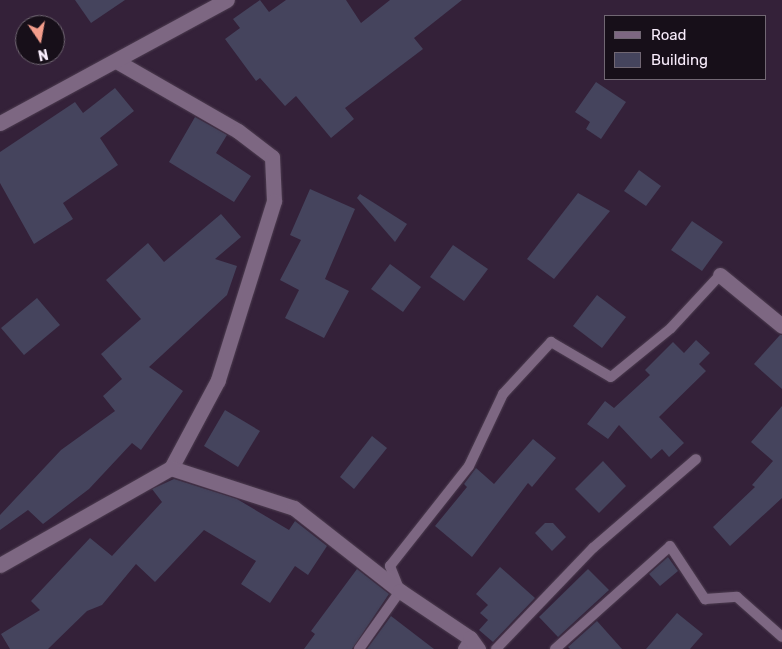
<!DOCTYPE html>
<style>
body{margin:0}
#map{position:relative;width:782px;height:649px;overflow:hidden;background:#342139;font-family:Rubik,sans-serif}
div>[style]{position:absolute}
.building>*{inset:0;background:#45445d}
.roads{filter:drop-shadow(0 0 1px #4c3c4f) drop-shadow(0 0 1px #4c3c4f)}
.lane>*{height:10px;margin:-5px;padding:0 5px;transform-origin:5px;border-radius:5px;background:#7d6782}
.street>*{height:15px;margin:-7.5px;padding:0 7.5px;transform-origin:7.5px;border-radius:7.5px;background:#7d6782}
span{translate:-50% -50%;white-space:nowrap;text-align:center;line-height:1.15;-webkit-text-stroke:4px #170f19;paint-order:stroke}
.legend{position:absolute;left:604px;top:15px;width:162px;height:65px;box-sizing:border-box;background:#170f19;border:1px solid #716773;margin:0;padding:6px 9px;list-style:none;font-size:15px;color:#f8ecfb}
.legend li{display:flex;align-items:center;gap:10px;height:25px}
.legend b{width:25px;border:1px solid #716773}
.north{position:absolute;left:15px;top:15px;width:50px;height:50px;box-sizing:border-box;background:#170f19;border:1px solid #716773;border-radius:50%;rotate:168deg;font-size:14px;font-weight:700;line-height:20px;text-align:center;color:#f8ecfb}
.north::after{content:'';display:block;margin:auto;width:18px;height:22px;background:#f49d8c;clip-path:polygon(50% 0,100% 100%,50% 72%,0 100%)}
</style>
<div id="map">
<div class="building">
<div style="clip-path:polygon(75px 0,125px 0,91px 23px)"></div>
<div style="clip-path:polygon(260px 0,269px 12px,286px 0,346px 0,361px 23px,390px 0,462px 0,414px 38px,423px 49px,345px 108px,354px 119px,331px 138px,296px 96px,285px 106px,260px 78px,256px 81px,225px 39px,240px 28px,233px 19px)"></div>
<div style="clip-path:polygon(596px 82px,626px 102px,601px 139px,586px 129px,590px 122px,575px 112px)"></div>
<div style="clip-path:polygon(115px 88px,134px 111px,100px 138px,118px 165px,63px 203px,73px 219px,34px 244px,0 183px,0 152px,75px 102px,83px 113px)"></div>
<div style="clip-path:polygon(195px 117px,227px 135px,216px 153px,251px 176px,234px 202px,169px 162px)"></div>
<div style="clip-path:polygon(639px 170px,661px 186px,646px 206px,624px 191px)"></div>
<div style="clip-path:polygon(310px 189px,355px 209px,325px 279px,349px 291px,324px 338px,285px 318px,299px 290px,280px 280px,301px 240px,290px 235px)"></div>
<div style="clip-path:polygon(578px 193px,610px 211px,554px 279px,527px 259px)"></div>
<div style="clip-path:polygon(360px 194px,407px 224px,395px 242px,357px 198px)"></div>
<div style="clip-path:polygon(221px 214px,241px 237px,215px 259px,237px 266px,227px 295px,149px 367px,183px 391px,141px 450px,132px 443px,89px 489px,43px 524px,28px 510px,0 530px,0 515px,61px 450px,115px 411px,103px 396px,122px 379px,101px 354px,141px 319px,106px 280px,148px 243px,164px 262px)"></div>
<div style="clip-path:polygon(692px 221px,723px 242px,702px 271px,671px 250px)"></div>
<div style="clip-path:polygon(453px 245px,488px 269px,464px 301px,430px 277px)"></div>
<div style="clip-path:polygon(390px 264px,421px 287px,403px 312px,371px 289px)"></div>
<div style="clip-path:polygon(597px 295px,626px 317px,602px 348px,573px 326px)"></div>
<div style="clip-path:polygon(37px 298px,60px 325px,24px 355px,1px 328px)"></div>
<div style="clip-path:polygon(780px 335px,782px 335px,782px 389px,754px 364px)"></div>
<div style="clip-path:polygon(696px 340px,710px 353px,699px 364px,706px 371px,659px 417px,684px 443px,669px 457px,662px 449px,651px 459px,619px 425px,608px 439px,587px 424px,605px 401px,614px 408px,650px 375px,645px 370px,673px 342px,684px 353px)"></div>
<div style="clip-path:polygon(782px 406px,782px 498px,730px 546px,713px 527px,755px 487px,752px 485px,773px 461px,751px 442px)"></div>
<div style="clip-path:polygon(225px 410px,260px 431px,238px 467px,204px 446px)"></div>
<div style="clip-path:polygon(372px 436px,387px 448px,354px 489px,340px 477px)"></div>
<div style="clip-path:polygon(533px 439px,556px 458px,532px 487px,528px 483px,472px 557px,435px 526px,467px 487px,464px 484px,476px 468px,494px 484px)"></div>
<div style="clip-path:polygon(603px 461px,626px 486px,599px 513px,575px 489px)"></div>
<div style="clip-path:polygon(174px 479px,237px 499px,289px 530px,295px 521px,327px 546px,308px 575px,295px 566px,270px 603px,241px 584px,256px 561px,204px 530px,155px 582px,136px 564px,102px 605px,87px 611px,48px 649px,10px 649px,1px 634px,40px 610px,31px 601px,90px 538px,112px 556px,162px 502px,152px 489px)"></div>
<div style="clip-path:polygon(545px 523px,553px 523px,566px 537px,552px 551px,535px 533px)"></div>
<div style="clip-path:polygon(668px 557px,678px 571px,660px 586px,649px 574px)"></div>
<div style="clip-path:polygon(500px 567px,535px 598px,493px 642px,479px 630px,488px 620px,480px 613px,488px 605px,476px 594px)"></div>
<div style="clip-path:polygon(357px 569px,389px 594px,352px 649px,304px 649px,315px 634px,311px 631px)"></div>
<div style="clip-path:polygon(588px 569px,609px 590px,558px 637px,539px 617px)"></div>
<div style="clip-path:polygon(677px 613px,703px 634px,690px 649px,646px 649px)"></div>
<div style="clip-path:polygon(391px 616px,434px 649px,367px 649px)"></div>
<div style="clip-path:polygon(597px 621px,622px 649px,570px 649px,568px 647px)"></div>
</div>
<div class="roads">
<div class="lane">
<div style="left:359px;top:649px;width:71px;rotate:-54.7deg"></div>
<div style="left:400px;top:591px;width:27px;rotate:-112deg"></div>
<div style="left:390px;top:566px;width:127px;rotate:-51.7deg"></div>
<div style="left:469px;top:466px;width:80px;rotate:-64.7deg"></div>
<div style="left:503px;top:394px;width:71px;rotate:-47.3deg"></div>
<div style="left:551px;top:342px;width:69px;rotate:30.3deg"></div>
<div style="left:611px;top:377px;width:77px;rotate:-39.2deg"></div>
<div style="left:671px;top:328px;width:72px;rotate:-47.2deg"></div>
<div style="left:463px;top:649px;width:13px;rotate:-58deg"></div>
<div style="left:496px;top:649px;width:140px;rotate:-46.2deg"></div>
<div style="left:593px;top:548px;width:136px;rotate:-40.8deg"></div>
<div style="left:555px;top:649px;width:154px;rotate:-41.8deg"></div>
<div style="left:670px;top:546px;width:64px;rotate:56.6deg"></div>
<div style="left:705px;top:599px;width:32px;rotate:-4deg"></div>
<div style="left:737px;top:597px;width:60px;rotate:41.6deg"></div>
</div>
<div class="street">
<div style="left:118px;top:62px;width:138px;rotate:29.9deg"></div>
<div style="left:238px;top:131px;width:43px;rotate:37.4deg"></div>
<div style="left:272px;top:157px;width:44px;rotate:87.4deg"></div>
<div style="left:274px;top:201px;width:188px;rotate:107.4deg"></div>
<div style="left:218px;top:380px;width:100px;rotate:118.1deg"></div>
<div style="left:171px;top:468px;width:129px;rotate:18deg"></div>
<div style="left:294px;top:508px;width:135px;rotate:38.1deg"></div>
<div style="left:400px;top:591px;width:84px;rotate:33.9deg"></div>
<div style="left:470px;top:638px;width:14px;rotate:54deg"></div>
<div style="left:0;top:123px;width:258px;rotate:-28.5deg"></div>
<div style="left:720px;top:275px;width:80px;rotate:39.4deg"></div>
<div style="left:0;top:565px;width:197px;rotate:-29.6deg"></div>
</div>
</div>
<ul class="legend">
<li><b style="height:6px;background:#7d6782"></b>Road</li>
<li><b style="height:14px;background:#45445d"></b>Building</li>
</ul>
<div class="north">N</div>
</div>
